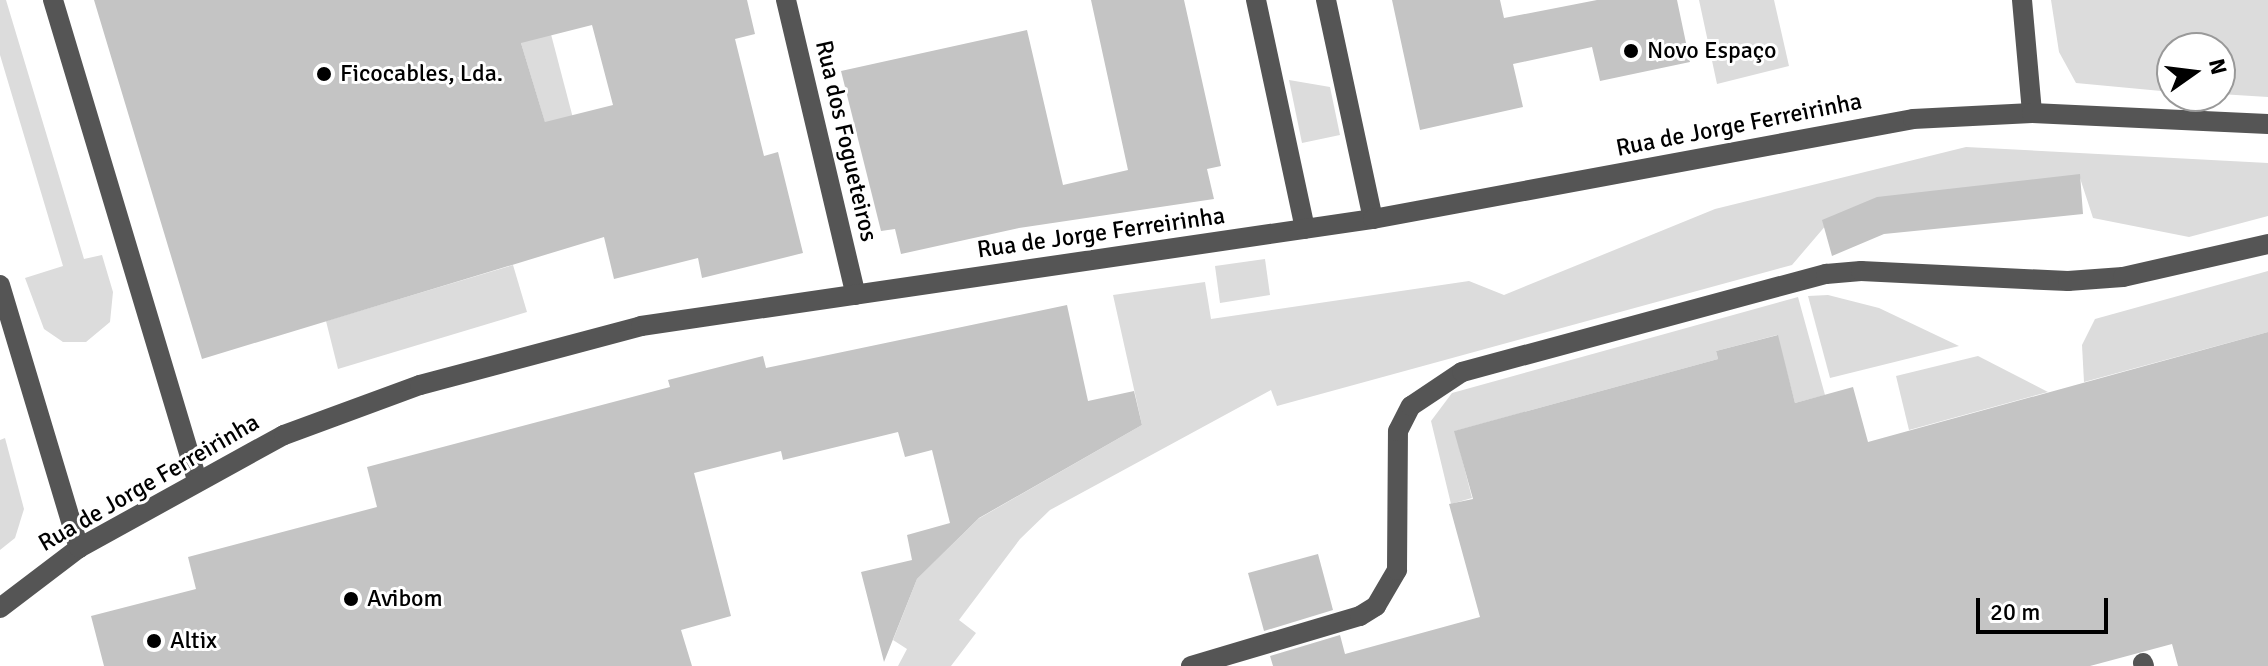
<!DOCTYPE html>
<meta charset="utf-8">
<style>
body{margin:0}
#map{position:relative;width:2268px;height:666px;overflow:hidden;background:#fff;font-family:Signika,sans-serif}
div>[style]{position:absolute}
.green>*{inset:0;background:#dcdcdc}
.building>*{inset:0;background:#c4c4c4}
.minor>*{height:20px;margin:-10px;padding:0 10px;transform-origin:10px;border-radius:10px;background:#555}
.dots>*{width:22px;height:22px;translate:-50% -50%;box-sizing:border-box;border:4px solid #fff;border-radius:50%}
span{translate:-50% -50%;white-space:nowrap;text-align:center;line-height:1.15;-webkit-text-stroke:6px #fff;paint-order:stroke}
.poi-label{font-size:24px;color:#000}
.left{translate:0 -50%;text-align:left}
.street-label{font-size:24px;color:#000}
.north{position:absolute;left:2156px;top:32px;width:80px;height:80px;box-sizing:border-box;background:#fff;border:2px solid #999;border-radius:50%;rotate:76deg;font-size:22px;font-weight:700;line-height:32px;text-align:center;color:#000}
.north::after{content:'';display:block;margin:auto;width:28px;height:36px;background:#000;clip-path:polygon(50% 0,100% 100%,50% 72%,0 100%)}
.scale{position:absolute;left:1976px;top:598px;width:132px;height:36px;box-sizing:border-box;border:4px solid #000;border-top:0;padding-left:10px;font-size:24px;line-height:28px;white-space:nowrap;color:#000;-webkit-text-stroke:6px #fff;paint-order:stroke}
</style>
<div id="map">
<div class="green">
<div style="clip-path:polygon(0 0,6px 0,84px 259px,102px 255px,113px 292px,110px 322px,86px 342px,63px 342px,44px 329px,25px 278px,63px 266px,0 55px)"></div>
<div style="clip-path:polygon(508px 0,542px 0,579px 141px,553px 149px)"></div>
<div style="clip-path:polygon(1699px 0,1774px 0,1789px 66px,1717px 84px)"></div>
<div style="clip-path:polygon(2051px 0,2268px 0,2268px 97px,2220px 94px,2220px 48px,2172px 48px,2172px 92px,2076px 83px,2059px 52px)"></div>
<div style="clip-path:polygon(1289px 80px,1330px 87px,1340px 135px,1302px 143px)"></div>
<div style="clip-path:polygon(1966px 147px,2268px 163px,2268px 216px,2189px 237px,2093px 218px,2080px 178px,1827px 224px,1792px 265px,1277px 406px,1271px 390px,1050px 510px,1020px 539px,959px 620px,976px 633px,951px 666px,898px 666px,907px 649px,893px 640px,917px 579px,978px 519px,1142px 425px,1113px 295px,1205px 282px,1211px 319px,1469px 281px,1504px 295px,1715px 209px)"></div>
<div style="clip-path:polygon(1265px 259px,1270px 295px,1220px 303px,1215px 266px)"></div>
<div style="clip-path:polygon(513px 265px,527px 312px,338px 369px,326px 321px)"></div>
<div style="clip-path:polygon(2268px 271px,2268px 332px,2084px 382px,2082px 345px,2095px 319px)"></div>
<div style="clip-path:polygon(1828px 295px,1879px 308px,1959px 346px,1830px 378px,1808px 296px)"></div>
<div style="clip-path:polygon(1798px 297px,1825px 395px,1795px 403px,1777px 335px,1716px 351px,1718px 359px,1455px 431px,1472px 498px,1451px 504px,1431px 421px,1452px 393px)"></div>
<div style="clip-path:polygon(1978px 356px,2048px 392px,1909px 430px,1896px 376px)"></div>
<div style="clip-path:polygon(5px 438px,24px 509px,15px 538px,0 550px,0 440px)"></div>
</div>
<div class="building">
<div style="clip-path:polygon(evenodd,94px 0,747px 0,755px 34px,735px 39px,764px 156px,778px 152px,803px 253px,702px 278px,698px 258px,614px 279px,604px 237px,202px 359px,94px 0,592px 25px,613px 105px,545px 122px,521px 43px,592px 25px)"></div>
<div style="clip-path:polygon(1091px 0,1184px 0,1221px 166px,1207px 169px,1214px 199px,1019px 228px,901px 254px,895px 229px,881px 231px,841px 71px,1027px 30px,1063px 185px,1128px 170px)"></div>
<div style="clip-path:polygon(1392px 0,1500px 0,1504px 18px,1597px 0,1677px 0,1690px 62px,1600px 81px,1592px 47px,1513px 64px,1523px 107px,1420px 130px)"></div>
<div style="clip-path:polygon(2080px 174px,2083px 214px,1884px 234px,1832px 256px,1822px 220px,1877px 197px)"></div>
<div style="clip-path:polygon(1067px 305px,1088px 401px,1134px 391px,1142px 425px,979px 518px,917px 579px,884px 662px,861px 572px,912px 560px,907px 535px,950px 523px,932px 450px,905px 457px,898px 432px,783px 460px,781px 451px,694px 473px,731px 616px,681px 630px,692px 666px,104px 666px,91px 616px,196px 589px,188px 557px,377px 507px,367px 467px,670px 387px,668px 380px,763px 356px,766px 368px)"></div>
<div style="clip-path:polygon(2268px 332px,2268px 666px,2178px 666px,2172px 644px,2090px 666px,1273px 666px,1270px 656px,1340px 635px,1345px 654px,1480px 617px,1449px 504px,1473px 499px,1454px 431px,1718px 359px,1716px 351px,1778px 335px,1795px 403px,1853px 387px,1868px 442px)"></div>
<div style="clip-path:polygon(1318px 554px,1333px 610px,1264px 631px,1248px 573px)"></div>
</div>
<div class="minor">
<div style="left:53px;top:0;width:501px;rotate:73.3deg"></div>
<div style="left:786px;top:0;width:303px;rotate:76.7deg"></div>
<div style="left:1256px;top:0;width:234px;rotate:77.9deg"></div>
<div style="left:1326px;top:0;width:224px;rotate:77.9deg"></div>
<div style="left:2022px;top:0;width:113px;rotate:84.9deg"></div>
<div style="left:0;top:285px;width:275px;rotate:73.3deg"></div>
<div style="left:0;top:608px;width:99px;rotate:-37.2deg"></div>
<div style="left:79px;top:548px;width:234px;rotate:-28.9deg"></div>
<div style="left:284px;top:435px;width:145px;rotate:-20.2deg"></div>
<div style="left:420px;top:385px;width:229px;rotate:-14.9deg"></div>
<div style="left:641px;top:326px;width:740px;rotate:-8.32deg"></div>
<div style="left:1373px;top:219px;width:549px;rotate:-10.49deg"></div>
<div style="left:1913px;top:119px;width:119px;rotate:-2.9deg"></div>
<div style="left:2032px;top:113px;width:236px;rotate:2.7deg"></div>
<div style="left:2143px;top:663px;width:3px;rotate:72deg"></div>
<div style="left:1191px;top:666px;width:176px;rotate:-16.5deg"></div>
<div style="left:1360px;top:616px;width:19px;rotate:-32deg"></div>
<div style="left:1376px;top:606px;width:42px;rotate:-59.7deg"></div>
<div style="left:1397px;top:570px;width:139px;rotate:-89.6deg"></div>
<div style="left:1398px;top:431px;width:28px;rotate:-63deg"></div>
<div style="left:1411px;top:406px;width:61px;rotate:-33.7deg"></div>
<div style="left:1462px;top:372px;width:377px;rotate:-15.1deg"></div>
<div style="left:1826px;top:274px;width:35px;rotate:-5deg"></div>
<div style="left:1861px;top:271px;width:207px;rotate:2.8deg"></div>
<div style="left:2068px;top:281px;width:55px;rotate:-4.2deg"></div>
<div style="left:2123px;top:277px;width:149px;rotate:-12.8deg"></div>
</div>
<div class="dots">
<div style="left:1631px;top:51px;background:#000"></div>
<div style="left:324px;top:74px;background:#000"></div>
<div style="left:351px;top:599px;background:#000"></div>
<div style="left:154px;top:641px;background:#000"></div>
</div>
<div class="poi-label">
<span class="left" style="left:1647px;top:51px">Novo Espaço</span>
<span class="left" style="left:340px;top:74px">Ficocables, Lda.</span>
<span class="left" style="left:367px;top:599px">Avibom</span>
<span class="left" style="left:170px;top:641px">Altix</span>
</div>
<div class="street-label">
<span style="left:1739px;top:125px;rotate:-11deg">Rua de Jorge Ferreirinha</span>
<span style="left:846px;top:141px;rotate:77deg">Rua dos Fogueteiros</span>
<span style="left:1101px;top:233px;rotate:-8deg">Rua de Jorge Ferreirinha</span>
<span style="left:149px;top:483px;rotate:-30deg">Rua de Jorge Ferreirinha</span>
</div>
<div class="north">N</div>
<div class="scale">20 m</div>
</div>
